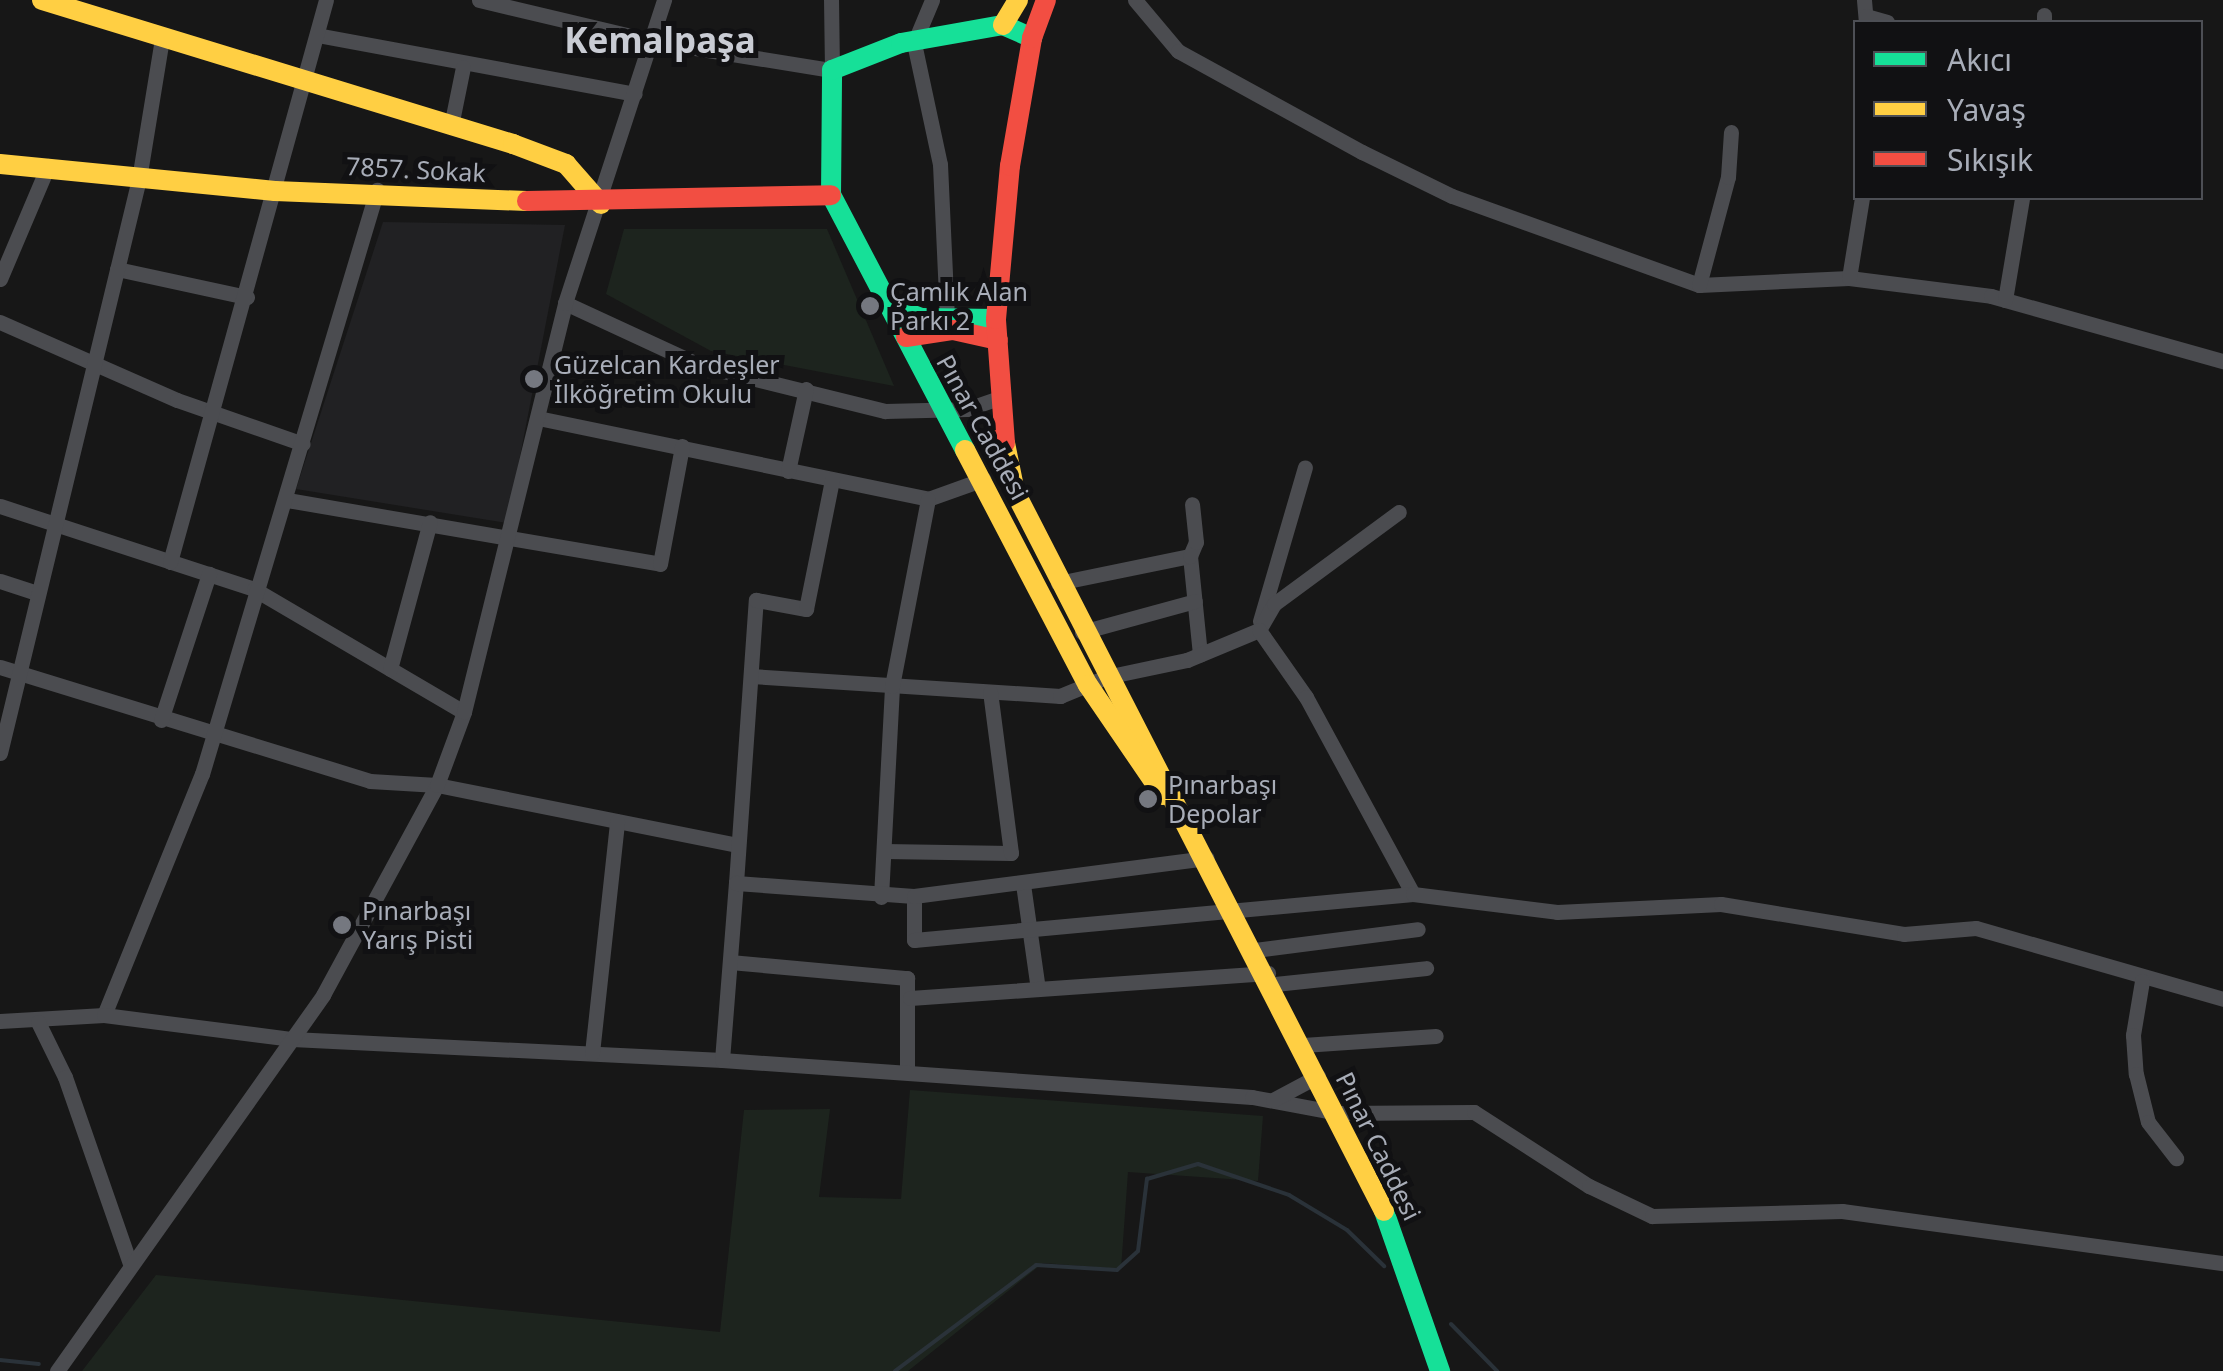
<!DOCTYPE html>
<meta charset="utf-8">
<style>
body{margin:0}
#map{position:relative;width:2223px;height:1371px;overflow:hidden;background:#171717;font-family:"Noto Sans",sans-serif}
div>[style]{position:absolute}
.built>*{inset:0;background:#212123}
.green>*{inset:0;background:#1d241e}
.stream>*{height:4px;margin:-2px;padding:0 2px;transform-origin:2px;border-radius:2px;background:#2a3239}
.street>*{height:15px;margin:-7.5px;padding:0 7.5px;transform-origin:7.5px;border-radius:7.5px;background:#4b4c50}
.fast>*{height:20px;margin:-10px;padding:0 10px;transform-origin:10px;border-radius:10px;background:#16e098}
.slow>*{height:20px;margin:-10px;padding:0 10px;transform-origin:10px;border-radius:10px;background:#ffcf43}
.jam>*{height:20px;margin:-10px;padding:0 10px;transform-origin:10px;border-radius:10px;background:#f24e42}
.dots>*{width:28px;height:28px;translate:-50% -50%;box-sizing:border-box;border:5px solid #111113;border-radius:50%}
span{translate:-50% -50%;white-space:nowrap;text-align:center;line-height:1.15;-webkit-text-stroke:10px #111113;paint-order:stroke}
.street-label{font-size:25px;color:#a8adb8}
.poi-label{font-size:25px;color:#a8adb8}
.left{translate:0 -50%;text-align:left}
.district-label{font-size:35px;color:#c9ccd4;font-weight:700}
.legend{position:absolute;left:1853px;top:20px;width:350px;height:180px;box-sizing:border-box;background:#111113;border:2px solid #4d4f55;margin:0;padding:12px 18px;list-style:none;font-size:30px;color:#a8adb8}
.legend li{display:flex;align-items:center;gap:20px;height:50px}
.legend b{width:50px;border:2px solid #4d4f55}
</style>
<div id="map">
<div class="built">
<div style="clip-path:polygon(383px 222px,565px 225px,507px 523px,296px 489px)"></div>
</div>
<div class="green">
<div style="clip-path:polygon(624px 229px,827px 229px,894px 386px,711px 351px,606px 294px)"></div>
<div style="clip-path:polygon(910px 1090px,1263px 1116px,1258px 1181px,1128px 1172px,1121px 1269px,1043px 1263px,908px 1371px,82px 1371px,156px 1275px,720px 1332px,744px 1110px,830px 1109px,819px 1197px,901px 1199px)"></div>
</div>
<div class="stream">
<div style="left:1451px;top:1324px;width:66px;rotate:45.6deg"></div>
<div style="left:0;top:1360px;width:39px;rotate:6deg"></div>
<div style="left:895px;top:1371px;width:176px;rotate:-36.9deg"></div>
<div style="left:1036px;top:1265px;width:81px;rotate:3.5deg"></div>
<div style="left:1117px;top:1270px;width:28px;rotate:-42deg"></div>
<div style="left:1138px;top:1251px;width:73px;rotate:-82.9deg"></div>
<div style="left:1147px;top:1179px;width:53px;rotate:-16.4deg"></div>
<div style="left:1198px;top:1164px;width:96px;rotate:18.8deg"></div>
<div style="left:1289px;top:1195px;width:68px;rotate:31.1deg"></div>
<div style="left:1347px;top:1230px;width:52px;rotate:44.2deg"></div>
</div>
<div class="street">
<div style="left:479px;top:0;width:178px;rotate:13.3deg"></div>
<div style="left:652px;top:41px;width:182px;rotate:9.2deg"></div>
<div style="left:832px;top:70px;width:70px;rotate:-90.8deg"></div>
<div style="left:932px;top:0;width:47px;rotate:112.7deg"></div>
<div style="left:914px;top:43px;width:124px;rotate:77.9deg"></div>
<div style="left:940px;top:164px;width:155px;rotate:87.4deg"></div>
<div style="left:1135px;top:0;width:67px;rotate:49.9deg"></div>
<div style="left:1178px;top:51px;width:210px;rotate:28.8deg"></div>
<div style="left:1362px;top:152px;width:100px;rotate:26.1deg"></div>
<div style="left:1452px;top:196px;width:263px;rotate:19.8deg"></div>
<div style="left:1699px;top:285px;width:150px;rotate:-2.7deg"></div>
<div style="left:1849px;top:278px;width:143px;rotate:7.2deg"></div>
<div style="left:1991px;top:296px;width:241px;rotate:15.7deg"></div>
<div style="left:1864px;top:0;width:22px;rotate:85deg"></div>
<div style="left:1866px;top:16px;width:22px;rotate:16deg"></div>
<div style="left:2044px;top:22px;width:7px;rotate:-90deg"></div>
<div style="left:317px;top:35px;width:323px;rotate:10.5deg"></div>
<div style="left:451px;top:126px;width:60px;rotate:-78.5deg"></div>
<div style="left:117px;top:269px;width:133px;rotate:12.2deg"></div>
<div style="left:1849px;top:278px;width:81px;rotate:-80.8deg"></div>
<div style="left:0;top:279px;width:123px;rotate:-67deg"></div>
<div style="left:1699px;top:285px;width:112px;rotate:-75deg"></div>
<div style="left:1728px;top:177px;width:45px;rotate:-86.2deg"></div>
<div style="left:2005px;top:300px;width:103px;rotate:-80.5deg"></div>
<div style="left:565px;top:303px;width:148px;rotate:24.8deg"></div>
<div style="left:699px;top:365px;width:192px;rotate:13.9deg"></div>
<div style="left:885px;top:411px;width:82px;rotate:-1.4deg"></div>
<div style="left:967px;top:409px;width:36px;rotate:-19deg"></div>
<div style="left:0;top:322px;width:193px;rotate:23.8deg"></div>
<div style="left:177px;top:400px;width:133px;rotate:19.2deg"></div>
<div style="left:538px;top:418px;width:398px;rotate:11.7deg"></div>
<div style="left:928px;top:499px;width:59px;rotate:-19.7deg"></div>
<div style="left:788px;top:471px;width:84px;rotate:-77.6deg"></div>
<div style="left:287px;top:500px;width:378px;rotate:9.7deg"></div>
<div style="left:660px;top:564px;width:120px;rotate:-79.4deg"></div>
<div style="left:0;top:506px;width:267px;rotate:18.1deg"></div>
<div style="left:254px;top:589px;width:243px;rotate:30.4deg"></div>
<div style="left:1190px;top:556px;width:99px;rotate:84.2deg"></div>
<div style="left:170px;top:562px;width:583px;rotate:-74.49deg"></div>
<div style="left:0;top:581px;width:38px;rotate:18deg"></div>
<div style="left:1058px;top:583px;width:135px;rotate:-11.6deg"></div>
<div style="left:1190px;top:556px;width:15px;rotate:-67deg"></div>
<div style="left:1196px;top:542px;width:38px;rotate:-96deg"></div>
<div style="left:1260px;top:621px;width:160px;rotate:-73.7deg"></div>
<div style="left:1259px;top:630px;width:30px;rotate:-60deg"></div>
<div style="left:1274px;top:604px;width:155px;rotate:-36.4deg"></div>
<div style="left:1082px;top:632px;width:117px;rotate:-15.3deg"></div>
<div style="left:0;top:667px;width:387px;rotate:17.1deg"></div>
<div style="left:370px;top:781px;width:67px;rotate:3.4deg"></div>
<div style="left:437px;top:785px;width:307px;rotate:11.3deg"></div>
<div style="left:390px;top:669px;width:152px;rotate:-74.8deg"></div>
<div style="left:751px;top:676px;width:310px;rotate:3.7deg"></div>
<div style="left:1060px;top:696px;width:50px;rotate:-22.4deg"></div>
<div style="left:1106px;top:677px;width:83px;rotate:-11.9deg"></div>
<div style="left:1187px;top:660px;width:78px;rotate:-22.6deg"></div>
<div style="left:1259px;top:630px;width:82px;rotate:55deg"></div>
<div style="left:1306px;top:697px;width:224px;rotate:61.5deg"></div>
<div style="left:161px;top:720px;width:154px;rotate:-71.8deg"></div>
<div style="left:0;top:753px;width:591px;rotate:-76.39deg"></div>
<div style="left:139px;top:179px;width:143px;rotate:-80.7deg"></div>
<div style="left:884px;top:851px;width:127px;rotate:0.9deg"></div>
<div style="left:1011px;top:853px;width:162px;rotate:-97.4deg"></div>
<div style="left:736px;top:883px;width:284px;rotate:-86deg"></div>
<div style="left:756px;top:600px;width:51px;rotate:10.2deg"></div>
<div style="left:806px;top:609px;width:132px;rotate:-78.6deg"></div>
<div style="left:1023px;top:884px;width:106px;rotate:81.9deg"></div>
<div style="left:914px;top:896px;width:44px;rotate:90deg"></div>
<div style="left:914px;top:940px;width:501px;rotate:-5.27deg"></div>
<div style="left:1413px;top:894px;width:145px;rotate:7.1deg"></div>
<div style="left:1557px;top:912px;width:164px;rotate:-2.8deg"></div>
<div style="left:1721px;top:904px;width:185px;rotate:9.3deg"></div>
<div style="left:1904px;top:934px;width:72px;rotate:-4.8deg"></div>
<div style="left:1976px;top:928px;width:257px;rotate:16deg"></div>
<div style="left:881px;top:897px;width:211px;rotate:-87deg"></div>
<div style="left:892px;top:686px;width:190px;rotate:-79.1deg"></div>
<div style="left:1255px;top:950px;width:164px;rotate:-7.3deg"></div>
<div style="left:730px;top:962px;width:178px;rotate:5.2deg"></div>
<div style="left:907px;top:978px;width:93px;rotate:90deg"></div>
<div style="left:2142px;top:981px;width:55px;rotate:99.5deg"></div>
<div style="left:2133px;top:1035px;width:39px;rotate:86deg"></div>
<div style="left:2136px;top:1074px;width:49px;rotate:76deg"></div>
<div style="left:2148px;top:1122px;width:46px;rotate:52.1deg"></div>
<div style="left:1275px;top:984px;width:152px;rotate:-6deg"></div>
<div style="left:910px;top:998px;width:359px;rotate:-4deg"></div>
<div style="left:104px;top:1015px;width:260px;rotate:-67.9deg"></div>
<div style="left:202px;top:774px;width:610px;rotate:-73.32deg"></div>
<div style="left:0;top:1021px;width:104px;rotate:-3.3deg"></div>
<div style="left:104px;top:1015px;width:190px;rotate:7.3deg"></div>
<div style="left:292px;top:1039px;width:431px;rotate:2.8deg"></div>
<div style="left:722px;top:1060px;width:531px;rotate:3.99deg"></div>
<div style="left:1252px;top:1097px;width:87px;rotate:10.5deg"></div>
<div style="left:1338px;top:1113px;width:136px;rotate:-0.4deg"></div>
<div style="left:1474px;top:1112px;width:137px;rotate:32.8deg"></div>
<div style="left:1589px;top:1186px;width:70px;rotate:25.5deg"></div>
<div style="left:1652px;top:1216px;width:190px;rotate:-1.5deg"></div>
<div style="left:1842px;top:1211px;width:385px;rotate:7.8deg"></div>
<div style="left:38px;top:1022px;width:61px;rotate:63.9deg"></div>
<div style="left:65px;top:1077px;width:200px;rotate:70.8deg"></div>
<div style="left:1303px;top:1045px;width:133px;rotate:-3.9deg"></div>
<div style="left:592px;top:1053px;width:233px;rotate:-83.8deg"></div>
<div style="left:722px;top:1060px;width:178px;rotate:-85.5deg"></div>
<div style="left:736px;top:883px;width:178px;rotate:4.2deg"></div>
<div style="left:914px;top:896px;width:295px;rotate:-7.4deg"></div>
<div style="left:1273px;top:1100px;width:51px;rotate:-28.1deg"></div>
<div style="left:57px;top:1371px;width:461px;rotate:-54.7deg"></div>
<div style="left:323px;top:995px;width:239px;rotate:-61.5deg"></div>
<div style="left:437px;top:785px;width:78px;rotate:-69.7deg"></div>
<div style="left:464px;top:712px;width:421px;rotate:-76.1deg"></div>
<div style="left:565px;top:303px;width:319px;rotate:-71.9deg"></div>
</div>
<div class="fast">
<div style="left:890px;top:306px;width:33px;rotate:21deg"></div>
<div style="left:921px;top:318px;width:75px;rotate:0.8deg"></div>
<div style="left:965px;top:450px;width:288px;rotate:-117.7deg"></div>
<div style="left:831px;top:195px;width:125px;rotate:-89.5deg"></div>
<div style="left:832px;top:70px;width:74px;rotate:-21.4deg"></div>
<div style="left:901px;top:43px;width:104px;rotate:-10deg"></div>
<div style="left:1003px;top:25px;width:32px;rotate:24deg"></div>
<div style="left:1384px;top:1211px;width:170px;rotate:70.7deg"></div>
</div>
<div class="slow">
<div style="left:42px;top:0;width:493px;rotate:17deg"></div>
<div style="left:513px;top:144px;width:57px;rotate:20.7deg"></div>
<div style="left:566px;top:164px;width:53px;rotate:48.8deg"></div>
<div style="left:1003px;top:25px;width:29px;rotate:-59deg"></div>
<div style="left:0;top:164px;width:276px;rotate:5.6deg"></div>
<div style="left:275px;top:191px;width:252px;rotate:2.3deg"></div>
<div style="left:1005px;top:443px;width:50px;rotate:78.5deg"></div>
<div style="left:1015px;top:492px;width:808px;rotate:62.83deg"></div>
<div style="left:965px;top:450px;width:265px;rotate:62.4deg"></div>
<div style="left:1088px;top:685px;width:133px;rotate:55.7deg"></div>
</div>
<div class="jam">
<div style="left:527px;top:201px;width:304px;rotate:-1.1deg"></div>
<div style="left:906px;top:337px;width:48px;rotate:-8.5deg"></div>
<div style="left:953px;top:330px;width:46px;rotate:12.5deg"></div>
<div style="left:1005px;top:443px;width:124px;rotate:-94.2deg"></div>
<div style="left:996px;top:319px;width:154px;rotate:-84.8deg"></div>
<div style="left:1010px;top:166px;width:130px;rotate:-80.2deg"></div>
<div style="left:1032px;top:38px;width:40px;rotate:-69.8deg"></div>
</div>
<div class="dots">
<div style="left:870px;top:306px;background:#757880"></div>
<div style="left:534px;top:379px;background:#757880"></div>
<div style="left:1148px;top:799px;background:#757880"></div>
<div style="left:342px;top:925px;background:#757880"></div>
</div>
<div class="street-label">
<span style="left:416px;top:169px;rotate:3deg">7857. Sokak</span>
<span style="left:983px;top:427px;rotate:61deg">Pınar Caddesi</span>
<span style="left:1379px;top:1146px;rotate:64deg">Pınar Caddesi</span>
</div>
<div class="poi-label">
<span class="left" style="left:890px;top:306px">Çamlık Alan<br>Parkı 2</span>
<span class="left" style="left:554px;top:379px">Güzelcan Kardeşler<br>İlköğretim Okulu</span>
<span class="left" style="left:1168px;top:799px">Pınarbaşı<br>Depolar</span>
<span class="left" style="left:362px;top:925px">Pınarbaşı<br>Yarış Pisti</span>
</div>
<div class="district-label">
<span style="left:660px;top:40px">Kemalpaşa</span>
</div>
<ul class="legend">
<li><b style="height:12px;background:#16e098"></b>Akıcı</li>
<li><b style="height:12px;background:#ffcf43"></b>Yavaş</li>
<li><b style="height:12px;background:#f24e42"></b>Sıkışık</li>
</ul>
</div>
